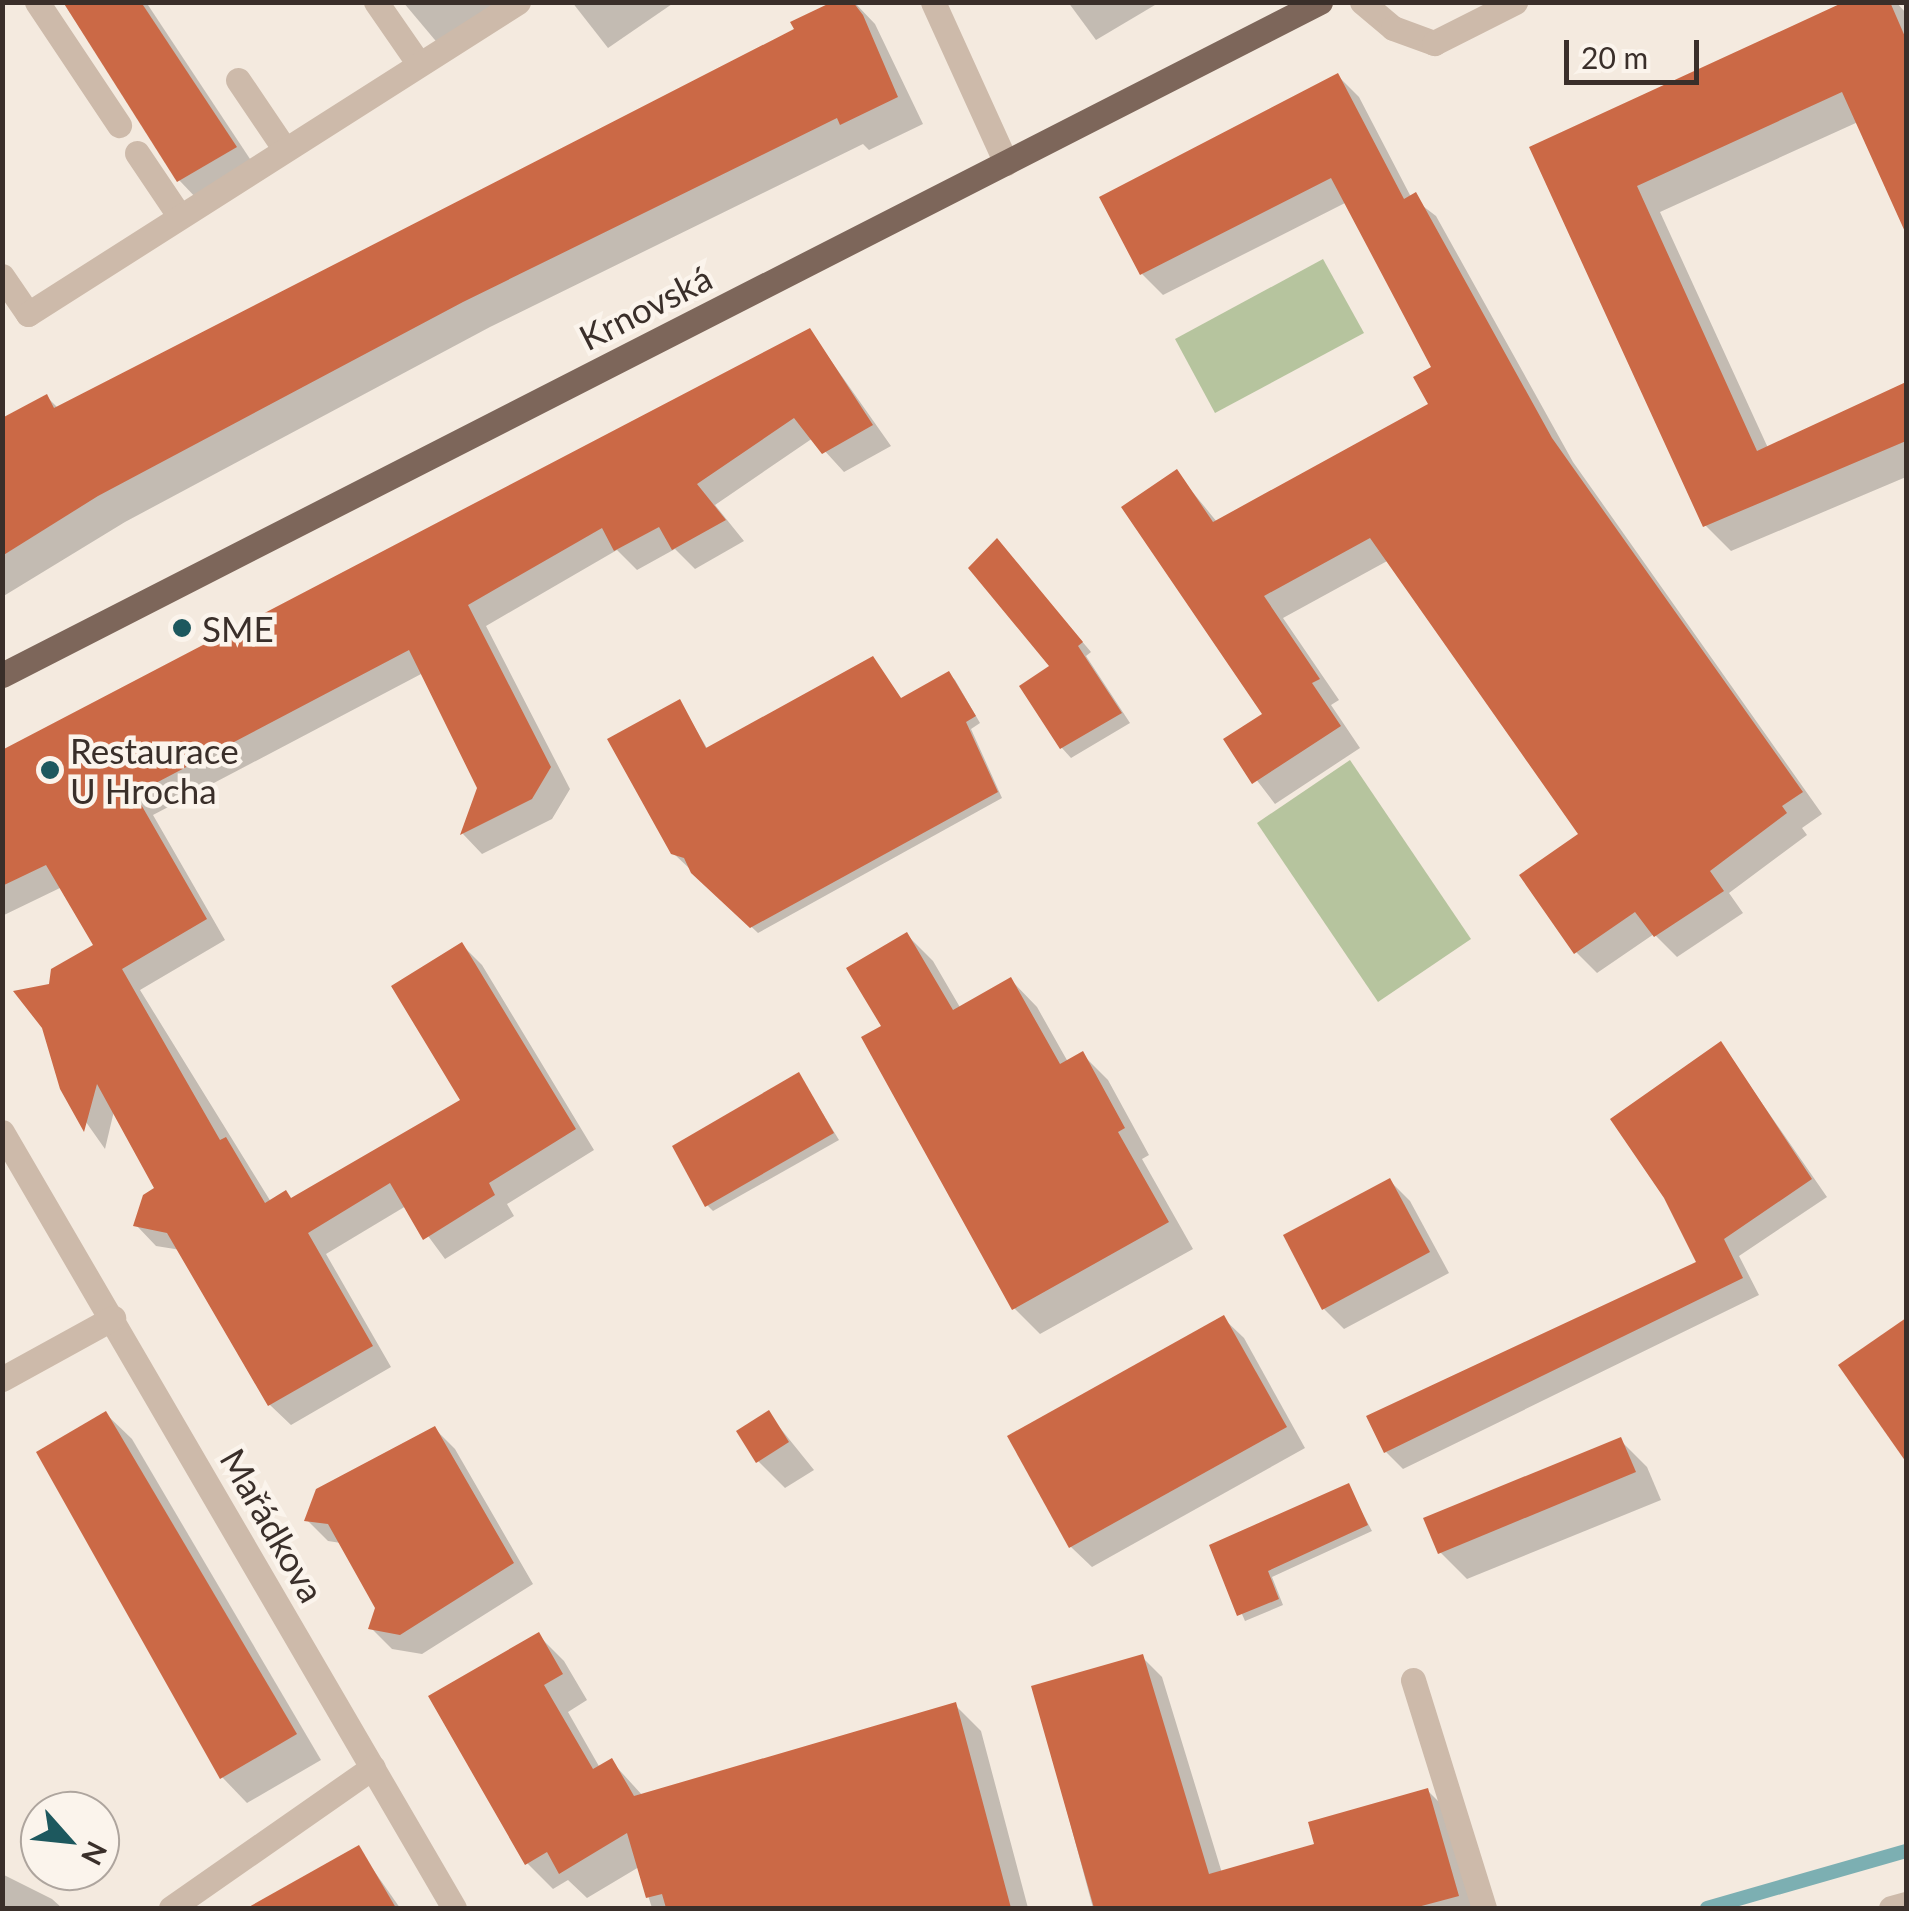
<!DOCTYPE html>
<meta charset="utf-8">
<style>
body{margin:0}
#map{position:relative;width:1909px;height:1911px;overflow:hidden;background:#f4eadf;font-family:Lato,sans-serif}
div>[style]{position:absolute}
.green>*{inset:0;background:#b6c49e}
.shadow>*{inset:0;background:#0003}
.stream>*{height:14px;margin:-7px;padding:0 7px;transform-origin:7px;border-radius:7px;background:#7cafb2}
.building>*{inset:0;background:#cb6946}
.minor>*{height:25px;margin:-12.5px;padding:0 12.5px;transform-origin:12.5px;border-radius:12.5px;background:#cdbaaa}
.major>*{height:25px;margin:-12.5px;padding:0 12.5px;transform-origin:12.5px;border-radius:12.5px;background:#7d665a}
.dots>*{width:28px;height:28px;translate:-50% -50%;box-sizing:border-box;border:5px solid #fbf4ec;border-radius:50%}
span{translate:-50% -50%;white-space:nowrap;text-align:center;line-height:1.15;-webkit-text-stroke:9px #fbf4ec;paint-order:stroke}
.street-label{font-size:35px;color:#3a2f2a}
.poi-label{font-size:35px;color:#3a2f2a}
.left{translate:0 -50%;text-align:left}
.frame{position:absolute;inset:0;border:5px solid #3a2f2a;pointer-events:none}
.north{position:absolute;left:20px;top:1791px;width:100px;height:100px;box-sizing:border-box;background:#fbf4ec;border:2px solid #aea59e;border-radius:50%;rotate:117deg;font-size:28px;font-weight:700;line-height:40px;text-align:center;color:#3a2f2a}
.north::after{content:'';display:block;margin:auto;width:35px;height:45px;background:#1d585e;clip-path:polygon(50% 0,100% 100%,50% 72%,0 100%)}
.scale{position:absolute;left:1564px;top:40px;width:135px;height:45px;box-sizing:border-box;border:5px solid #3a2f2a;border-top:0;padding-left:12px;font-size:30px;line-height:35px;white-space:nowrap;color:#3a2f2a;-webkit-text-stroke:8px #fbf4ec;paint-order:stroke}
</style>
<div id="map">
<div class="green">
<div style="clip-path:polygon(1323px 259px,1364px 333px,1215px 413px,1175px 339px)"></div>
<div style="clip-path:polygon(1350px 760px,1471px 939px,1378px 1002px,1257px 823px)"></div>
</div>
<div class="shadow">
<div style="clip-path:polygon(63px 2px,146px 2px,256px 168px,199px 201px,179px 180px)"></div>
<div style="clip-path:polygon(403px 2px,490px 2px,495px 10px,440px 46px)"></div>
<div style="clip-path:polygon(572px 2px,675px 2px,608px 48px)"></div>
<div style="clip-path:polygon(838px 2px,854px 2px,875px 24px,923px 124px,869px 150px,863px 144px,490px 327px,125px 522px,2px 597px,2px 420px,47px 397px,58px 408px,797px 31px)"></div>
<div style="clip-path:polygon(1068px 2px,1160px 2px,1096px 40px)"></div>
<div style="clip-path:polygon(1850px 2px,1896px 2px,1906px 13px,1906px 228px,1858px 122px,1660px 212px,1768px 448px,1906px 385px,1906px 477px,1731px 551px,1705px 525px,1532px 148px)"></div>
<div style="clip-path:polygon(1338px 76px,1359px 97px,1411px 197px,1436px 216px,1573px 462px,1822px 814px,1802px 828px,1807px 835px,1729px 893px,1743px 913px,1677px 957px,1654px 934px,1597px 973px,1576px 952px,1582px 834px,1389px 560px,1283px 618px,1339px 700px,1331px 705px,1360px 748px,1275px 804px,1226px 740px,1266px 715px,1177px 473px,1217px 522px,1432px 405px,1435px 368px,1347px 202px,1163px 295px,1142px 274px)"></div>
<div style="clip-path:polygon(810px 331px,891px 446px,844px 472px,813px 438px,715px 505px,744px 541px,695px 569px,675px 549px,637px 570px,617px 550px,486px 626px,570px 789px,552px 819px,482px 854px,463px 834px,479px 788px,423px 673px,153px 815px,225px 940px,140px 990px,271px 1202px,292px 1200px,464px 1101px,462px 945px,482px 965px,594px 1150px,507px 1204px,514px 1216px,445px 1259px,406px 1206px,326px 1254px,391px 1367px,291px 1425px,270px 1405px,181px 1250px,156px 1246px,136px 1225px,157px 1189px,114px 1111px,105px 1149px,62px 1088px,51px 986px,96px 946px,62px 887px,2px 916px,2px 753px)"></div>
<div style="clip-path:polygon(1006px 551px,1091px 652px,1086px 656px,1130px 723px,1071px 758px,1062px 748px,1053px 666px)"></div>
<div style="clip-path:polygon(873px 659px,902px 700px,949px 674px,955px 680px,980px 723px,971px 729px,1002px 798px,758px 933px,673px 853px,680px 702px,708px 750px)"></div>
<div style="clip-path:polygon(907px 935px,933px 961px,961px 1009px,1011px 980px,1037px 1007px,1068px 1062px,1082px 1054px,1108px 1080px,1149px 1155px,1142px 1159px,1193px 1249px,1040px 1334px,1014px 1308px,884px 1027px)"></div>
<div style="clip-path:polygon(1721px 1044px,1827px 1197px,1739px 1256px,1759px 1295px,1403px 1469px,1386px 1452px,1700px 1263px)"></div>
<div style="clip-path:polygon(799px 1075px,839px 1140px,713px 1211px,707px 1205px)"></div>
<div style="clip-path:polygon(1390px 1181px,1410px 1201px,1449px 1273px,1344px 1329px,1324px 1309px)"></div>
<div style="clip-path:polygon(1223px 1318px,1244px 1338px,1305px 1448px,1092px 1567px,1071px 1547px,1010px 1437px)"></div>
<div style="clip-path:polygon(1906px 1321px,1906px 1461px,1841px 1366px)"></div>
<div style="clip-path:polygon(768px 1413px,814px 1470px,785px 1488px,758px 1461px)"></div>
<div style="clip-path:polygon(106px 1414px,132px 1439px,321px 1760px,247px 1803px,222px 1777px)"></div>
<div style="clip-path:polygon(435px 1429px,455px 1449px,533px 1584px,422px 1654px,392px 1649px,371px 1628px,377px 1608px,341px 1543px,328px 1541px,307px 1520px)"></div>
<div style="clip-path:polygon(1620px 1440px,1647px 1467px,1661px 1500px,1467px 1579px,1440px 1552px)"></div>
<div style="clip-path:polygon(1348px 1486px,1372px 1531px,1272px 1577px,1283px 1605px,1245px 1621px,1212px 1546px)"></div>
<div style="clip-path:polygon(538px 1635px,564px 1661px,587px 1700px,568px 1712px,600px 1768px,612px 1762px,643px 1796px,955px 1705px,981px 1731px,1028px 1908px,652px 1908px,639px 1867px,587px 1898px,568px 1880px,553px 1889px,527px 1863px)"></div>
<div style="clip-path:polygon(1142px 1657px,1162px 1677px,1222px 1873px,1317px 1845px,1428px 1791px,1448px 1811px,1476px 1908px,1093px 1908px,1034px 1688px)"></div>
<div style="clip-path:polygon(358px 1848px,400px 1908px,280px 1908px,273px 1897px)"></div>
<div style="clip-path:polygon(2px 1874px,52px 1899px,62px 1908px,2px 1908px)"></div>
</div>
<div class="stream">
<div style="left:1707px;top:1908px;width:207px;rotate:-16deg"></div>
</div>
<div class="building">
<div style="clip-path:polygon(63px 2px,141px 2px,237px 147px,177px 182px)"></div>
<div style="clip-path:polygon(832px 2px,853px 2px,863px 15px,898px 97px,840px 125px,837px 118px,463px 302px,98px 496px,2px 556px,2px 418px,47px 394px,54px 408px,794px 29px,790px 22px)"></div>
<div style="clip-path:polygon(1844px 2px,1890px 2px,1906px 39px,1906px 234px,1842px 92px,1637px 186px,1757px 451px,1906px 382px,1906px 441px,1703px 527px,1529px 147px)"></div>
<div style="clip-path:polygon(1338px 73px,1404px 199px,1416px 192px,1552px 438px,1803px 792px,1782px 806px,1787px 813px,1710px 871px,1724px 891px,1654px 937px,1635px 912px,1574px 954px,1519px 875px,1578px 834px,1370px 538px,1264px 596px,1320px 679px,1312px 683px,1341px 726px,1252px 784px,1223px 739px,1262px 714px,1121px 507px,1177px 469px,1213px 522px,1428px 404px,1413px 377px,1431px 367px,1331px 178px,1140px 275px,1099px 197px)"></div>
<div style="clip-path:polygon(810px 328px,873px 425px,822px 454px,794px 418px,697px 484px,726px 520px,672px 550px,659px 527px,614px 551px,602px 528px,468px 605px,551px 767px,532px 799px,460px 835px,477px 788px,409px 650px,135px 794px,207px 919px,122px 969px,220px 1140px,226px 1137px,265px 1203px,286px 1190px,291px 1198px,460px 1100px,391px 986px,462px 942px,576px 1129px,489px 1183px,495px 1195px,423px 1240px,390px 1183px,308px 1233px,373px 1346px,268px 1406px,167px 1233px,133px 1226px,143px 1195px,154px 1188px,97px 1084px,84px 1132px,60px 1089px,42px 1028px,13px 991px,49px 984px,51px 969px,93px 945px,46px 865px,2px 886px,2px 750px)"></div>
<div style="clip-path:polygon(997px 538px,1083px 642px,1078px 646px,1122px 713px,1060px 749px,1019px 686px,1049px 666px,968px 568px)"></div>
<div style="clip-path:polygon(873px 656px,901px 698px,949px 671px,976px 716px,966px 722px,998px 792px,750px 928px,691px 873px,684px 858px,671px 854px,607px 739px,680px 699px,706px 748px)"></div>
<div style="clip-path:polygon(907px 932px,953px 1010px,1011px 977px,1060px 1064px,1083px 1051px,1125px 1128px,1118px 1132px,1169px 1222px,1012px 1310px,861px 1037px,881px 1026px,846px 968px)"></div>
<div style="clip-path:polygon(1721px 1041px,1812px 1179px,1724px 1239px,1743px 1278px,1384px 1453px,1366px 1416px,1696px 1262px,1664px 1198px,1610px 1119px)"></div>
<div style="clip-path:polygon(799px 1072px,834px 1133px,705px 1207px,672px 1146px)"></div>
<div style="clip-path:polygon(1390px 1178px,1430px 1252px,1322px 1310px,1283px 1235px)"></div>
<div style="clip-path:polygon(1224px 1315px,1287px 1427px,1069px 1548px,1007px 1436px)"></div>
<div style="clip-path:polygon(1906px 1318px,1906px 1462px,1838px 1365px)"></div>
<div style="clip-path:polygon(769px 1410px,789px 1442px,756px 1463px,736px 1431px)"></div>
<div style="clip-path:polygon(106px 1411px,297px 1734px,220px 1779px,36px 1452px)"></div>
<div style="clip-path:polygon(435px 1426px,514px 1563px,400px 1635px,368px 1629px,375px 1608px,328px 1524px,304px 1521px,316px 1489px)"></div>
<div style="clip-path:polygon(1621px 1437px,1636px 1472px,1438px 1554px,1423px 1518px)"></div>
<div style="clip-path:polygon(1349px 1483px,1368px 1525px,1268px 1571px,1279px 1599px,1237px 1616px,1209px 1545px)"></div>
<div style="clip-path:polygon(539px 1632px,563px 1674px,544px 1685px,593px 1769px,612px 1758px,634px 1796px,956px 1702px,1011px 1908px,666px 1908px,662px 1894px,646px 1898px,627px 1833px,559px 1874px,547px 1852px,525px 1865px,428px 1696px)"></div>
<div style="clip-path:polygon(1143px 1654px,1209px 1874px,1314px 1844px,1308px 1822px,1428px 1788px,1459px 1896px,1414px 1908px,1094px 1908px,1031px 1686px)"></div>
<div style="clip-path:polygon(359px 1845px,396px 1908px,247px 1908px)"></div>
</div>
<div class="minor">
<div style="left:37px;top:2px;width:148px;rotate:56.3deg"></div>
<div style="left:376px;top:2px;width:75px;rotate:55.3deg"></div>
<div style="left:933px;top:2px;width:177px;rotate:65.6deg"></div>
<div style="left:1362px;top:2px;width:40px;rotate:40deg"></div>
<div style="left:1393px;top:28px;width:44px;rotate:20.1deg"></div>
<div style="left:1434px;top:43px;width:91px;rotate:-26.8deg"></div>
<div style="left:238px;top:80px;width:82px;rotate:55.9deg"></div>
<div style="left:137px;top:153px;width:73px;rotate:56.1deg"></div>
<div style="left:2px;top:276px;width:46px;rotate:55.6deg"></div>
<div style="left:28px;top:314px;width:581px;rotate:-32.49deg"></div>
<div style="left:2px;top:1132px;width:898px;rotate:59.78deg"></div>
<div style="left:2px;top:1379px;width:127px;rotate:-28.8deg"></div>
<div style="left:1413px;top:1680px;width:239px;rotate:72.7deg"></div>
<div style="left:171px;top:1908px;width:246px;rotate:-34.9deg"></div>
<div style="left:1891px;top:1908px;width:16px;rotate:-15deg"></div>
</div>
<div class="major">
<div style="left:2px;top:675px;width:1480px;rotate:-27.05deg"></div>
</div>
<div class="dots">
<div style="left:182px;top:628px;background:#1d585e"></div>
<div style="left:50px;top:770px;background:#1d585e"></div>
</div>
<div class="street-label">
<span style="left:645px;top:307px;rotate:-27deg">Krnovská</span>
<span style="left:273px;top:1525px;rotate:60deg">Mařádkova</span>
</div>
<div class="poi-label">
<span class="left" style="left:202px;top:628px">SME</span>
<span class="left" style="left:70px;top:770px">Restaurace<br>U Hrocha</span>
</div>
<div class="frame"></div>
<div class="north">N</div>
<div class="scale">20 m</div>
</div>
